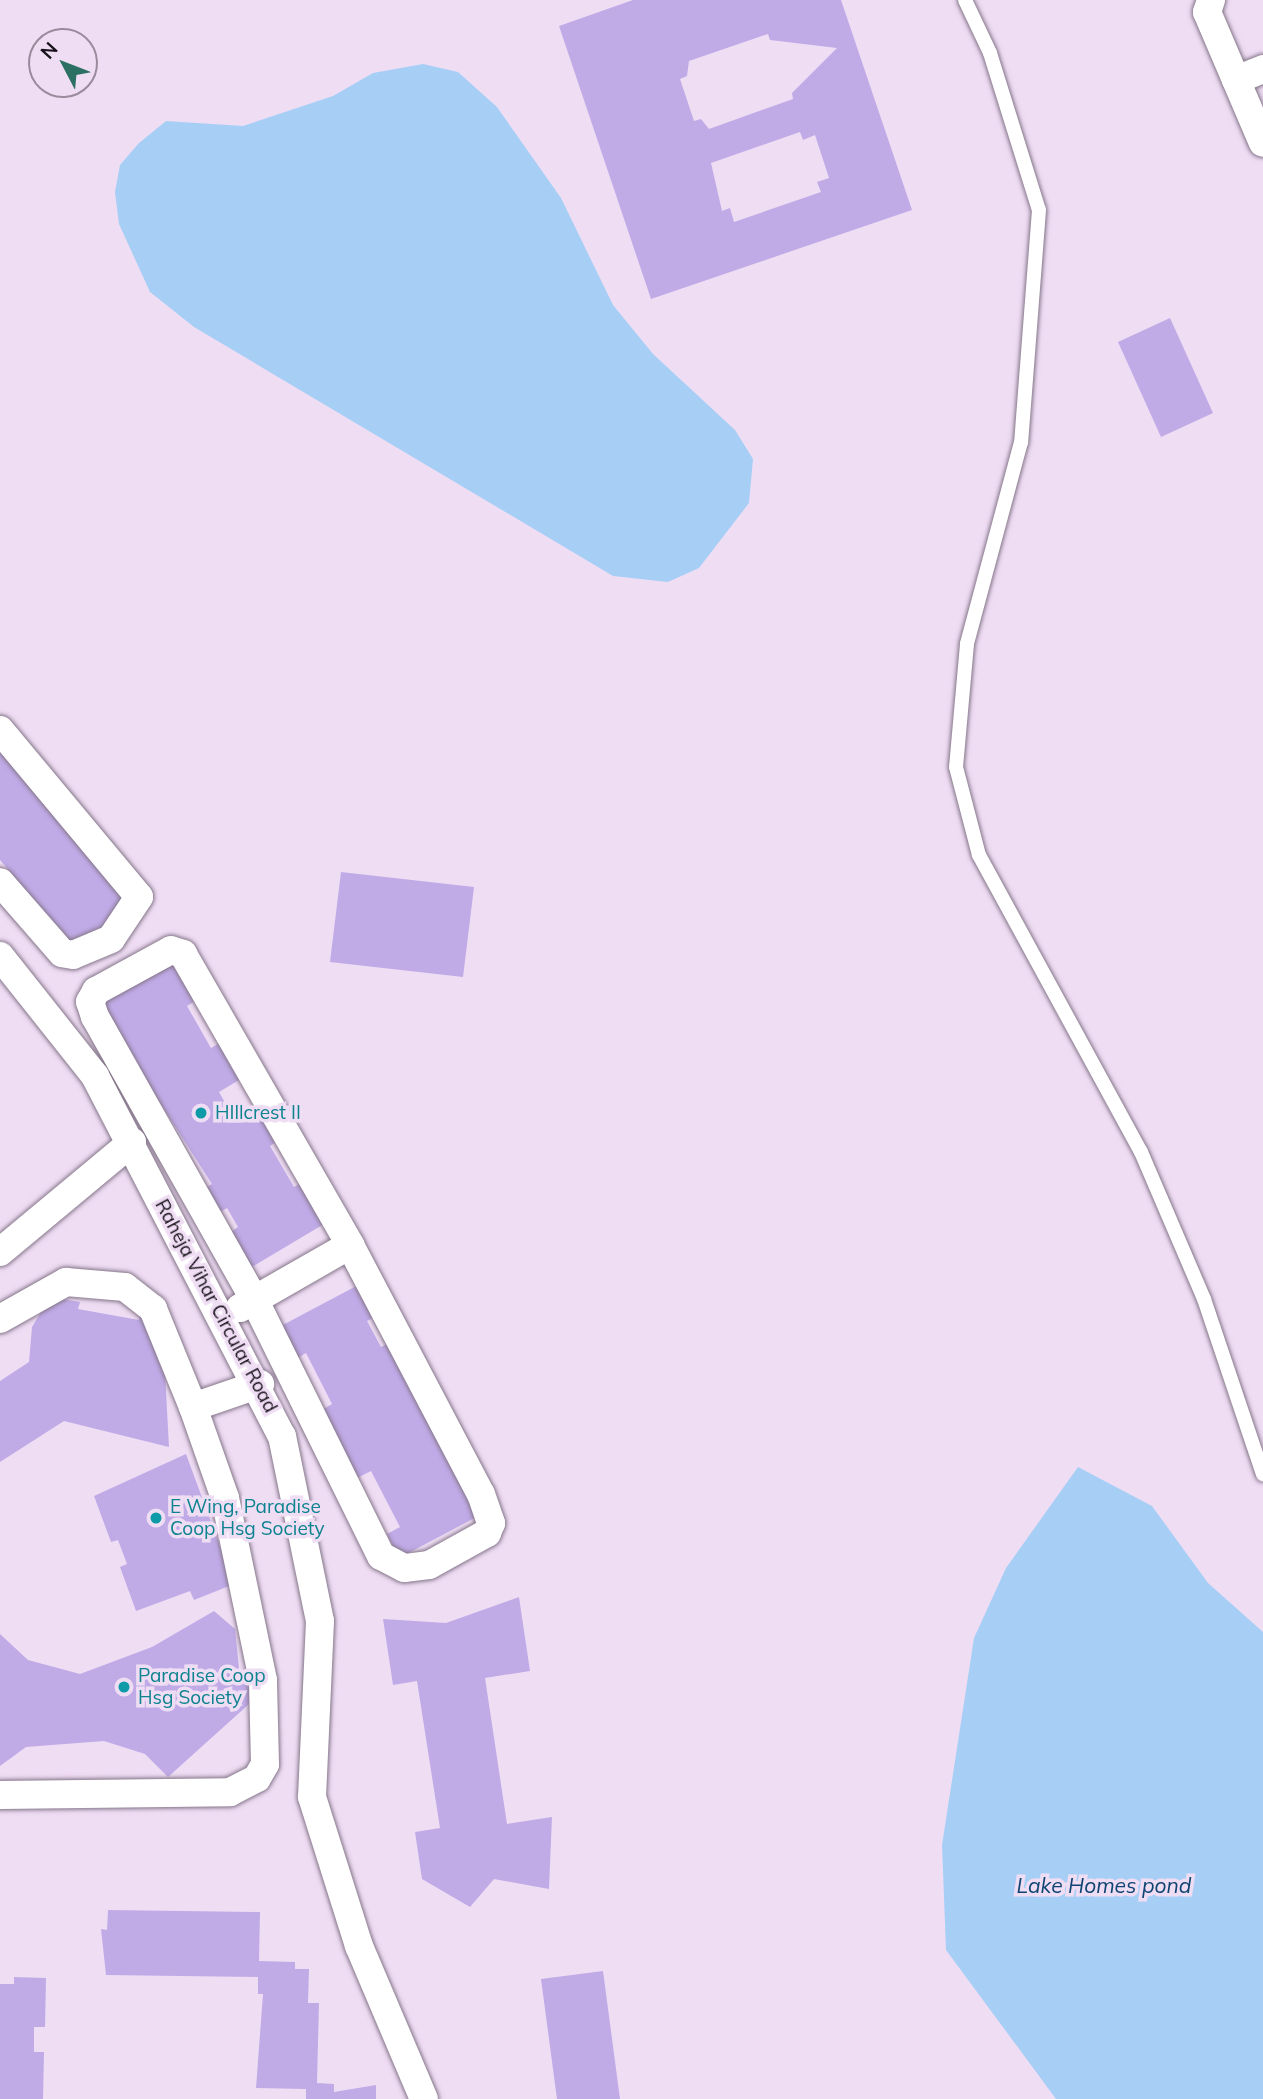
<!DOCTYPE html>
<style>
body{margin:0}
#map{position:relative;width:1263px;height:2099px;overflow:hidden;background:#efddf4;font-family:Mulish,sans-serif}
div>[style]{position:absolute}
.water>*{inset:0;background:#a7cff6}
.building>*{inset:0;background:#c0abe7}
.roads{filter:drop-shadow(0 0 2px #85768a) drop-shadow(0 0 2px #85768a)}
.service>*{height:14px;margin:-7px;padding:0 7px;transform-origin:7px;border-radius:7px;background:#fff}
.minor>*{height:28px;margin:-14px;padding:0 14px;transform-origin:14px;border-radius:14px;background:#fff}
.dots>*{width:19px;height:19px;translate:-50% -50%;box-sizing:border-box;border:4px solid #efddf4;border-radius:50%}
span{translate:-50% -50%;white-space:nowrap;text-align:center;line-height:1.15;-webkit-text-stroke:7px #efddf4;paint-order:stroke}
.culture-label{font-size:19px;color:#0d838f}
.left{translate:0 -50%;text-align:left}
.street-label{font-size:19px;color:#171119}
.water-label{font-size:21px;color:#0d4471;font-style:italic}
.north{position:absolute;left:28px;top:28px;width:70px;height:70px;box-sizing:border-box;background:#efddf4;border:2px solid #998b9c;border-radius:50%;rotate:312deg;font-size:19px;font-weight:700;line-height:28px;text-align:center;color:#171119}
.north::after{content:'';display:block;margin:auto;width:24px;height:32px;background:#2c7063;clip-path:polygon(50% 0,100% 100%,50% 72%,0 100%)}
</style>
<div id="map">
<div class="water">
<div style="clip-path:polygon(423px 64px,458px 72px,497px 107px,561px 198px,613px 305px,653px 354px,735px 430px,753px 459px,749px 503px,699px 568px,668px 582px,613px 576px,194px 327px,150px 292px,119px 224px,115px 192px,120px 165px,139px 143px,166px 121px,243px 126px,333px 96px,373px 73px)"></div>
<div style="clip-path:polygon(1078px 1467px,1152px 1506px,1208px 1583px,1263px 1632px,1263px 2099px,1056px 2099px,946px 1950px,942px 1845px,974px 1638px,1006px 1568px)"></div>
</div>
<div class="building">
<div style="clip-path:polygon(evenodd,633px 0,841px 0,912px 210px,651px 299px,559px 26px,633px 0,768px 34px,770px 40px,837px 48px,792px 93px,793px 99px,709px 129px,701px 119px,694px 121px,680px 79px,687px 76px,689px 61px,768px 34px,633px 0,800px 132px,803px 140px,815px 135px,829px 178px,817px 182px,821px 192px,734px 222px,730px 208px,722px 211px,711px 163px,800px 132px)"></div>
<div style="clip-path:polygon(1170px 318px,1213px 413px,1161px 437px,1118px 342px)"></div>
<div style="clip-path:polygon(0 746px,129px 897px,106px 927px,71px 943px,0 860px)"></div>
<div style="clip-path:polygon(341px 872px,474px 887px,463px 977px,330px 962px)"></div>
<div style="clip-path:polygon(174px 957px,198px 999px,187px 1006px,211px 1048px,223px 1041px,244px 1077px,219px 1092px,235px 1120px,261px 1105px,280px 1139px,270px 1146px,294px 1187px,305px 1181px,329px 1221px,252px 1267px,231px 1232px,238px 1227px,227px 1208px,220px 1212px,205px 1188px,212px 1184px,96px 1003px)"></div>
<div style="clip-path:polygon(362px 1283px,379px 1315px,367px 1321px,381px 1347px,393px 1341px,411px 1378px,406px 1381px,482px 1514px,399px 1558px,387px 1534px,400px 1527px,371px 1471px,357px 1478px,322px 1410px,332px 1404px,306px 1353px,296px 1359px,279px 1327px)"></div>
<div style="clip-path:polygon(50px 1297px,80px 1302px,78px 1309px,139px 1320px,140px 1313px,164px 1353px,169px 1447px,64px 1421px,0 1462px,0 1381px,29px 1362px,32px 1327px)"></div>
<div style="clip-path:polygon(186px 1454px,234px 1584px,194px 1600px,190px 1591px,136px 1611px,120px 1567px,127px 1564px,118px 1540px,111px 1542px,94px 1496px)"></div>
<div style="clip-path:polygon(519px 1597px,530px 1671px,485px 1678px,507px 1824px,552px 1817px,549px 1889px,494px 1879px,470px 1907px,422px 1879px,415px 1832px,440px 1828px,417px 1681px,393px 1685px,383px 1619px,446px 1623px)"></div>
<div style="clip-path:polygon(214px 1611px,235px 1629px,240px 1678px,258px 1696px,168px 1777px,145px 1754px,104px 1741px,26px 1747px,0 1766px,0 1634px,28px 1660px,80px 1674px,152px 1647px)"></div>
<div style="clip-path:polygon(108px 1910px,260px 1912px,259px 1961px,295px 1962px,295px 1969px,309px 1969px,308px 2003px,319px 2003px,317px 2083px,334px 2084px,334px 2092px,376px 2085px,376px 2099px,306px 2099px,306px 2089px,256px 2088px,263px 1994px,258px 1994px,258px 1977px,106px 1975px,101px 1929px,107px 1930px)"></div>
<div style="clip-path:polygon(603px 1971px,620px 2099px,557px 2099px,541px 1979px)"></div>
<div style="clip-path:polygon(14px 1977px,46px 1978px,45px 2027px,34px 2027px,34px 2052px,44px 2052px,43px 2099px,0 2099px,0 1984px,14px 1984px)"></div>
</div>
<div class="roads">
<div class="service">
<div style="left:965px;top:0;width:59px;rotate:64.7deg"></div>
<div style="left:990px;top:53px;width:164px;rotate:72.7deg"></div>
<div style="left:1039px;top:210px;width:233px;rotate:94.4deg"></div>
<div style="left:1021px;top:442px;width:209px;rotate:105deg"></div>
<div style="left:967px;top:644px;width:123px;rotate:95.1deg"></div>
<div style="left:956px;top:767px;width:91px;rotate:75.4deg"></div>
<div style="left:979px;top:855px;width:338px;rotate:61.4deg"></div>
<div style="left:1141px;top:1152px;width:160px;rotate:66.8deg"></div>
<div style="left:1204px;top:1299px;width:185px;rotate:71.4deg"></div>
</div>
<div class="minor">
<div style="left:1211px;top:0;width:13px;rotate:108deg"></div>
<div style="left:1207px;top:12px;width:142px;rotate:66.9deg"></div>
<div style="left:1236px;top:80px;width:29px;rotate:-22deg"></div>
<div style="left:0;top:730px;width:217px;rotate:50.2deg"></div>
<div style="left:139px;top:897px;width:50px;rotate:123.7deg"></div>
<div style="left:111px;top:939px;width:41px;rotate:157.2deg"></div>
<div style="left:73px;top:955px;width:11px;rotate:-170deg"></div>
<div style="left:62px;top:953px;width:94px;rotate:-131.1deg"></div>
<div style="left:171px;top:950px;width:13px;rotate:18deg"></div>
<div style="left:183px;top:954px;width:336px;rotate:60.1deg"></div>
<div style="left:350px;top:1245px;width:281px;rotate:62.3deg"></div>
<div style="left:481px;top:1494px;width:31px;rotate:71deg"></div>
<div style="left:491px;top:1523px;width:11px;rotate:112deg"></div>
<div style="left:487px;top:1533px;width:66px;rotate:151.1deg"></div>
<div style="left:429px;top:1565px;width:25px;rotate:173deg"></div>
<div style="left:404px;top:1568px;width:26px;rotate:-152deg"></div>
<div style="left:381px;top:1556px;width:287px;rotate:-116.3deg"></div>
<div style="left:254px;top:1299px;width:324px;rotate:-119.4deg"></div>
<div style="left:95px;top:1017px;width:16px;rotate:-108deg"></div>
<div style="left:90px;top:1002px;width:13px;rotate:-61deg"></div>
<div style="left:96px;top:991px;width:85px;rotate:-28.7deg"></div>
<div style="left:0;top:956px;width:153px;rotate:51.6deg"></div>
<div style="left:95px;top:1076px;width:406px;rotate:62.6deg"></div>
<div style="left:282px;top:1436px;width:189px;rotate:78.4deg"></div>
<div style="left:320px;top:1621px;width:176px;rotate:92.6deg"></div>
<div style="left:312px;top:1797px;width:156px;rotate:72.5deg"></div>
<div style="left:359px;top:1946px;width:166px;rotate:67deg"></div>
<div style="left:0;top:1252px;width:172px;rotate:-39.8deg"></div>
<div style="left:240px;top:1308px;width:127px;rotate:-29.8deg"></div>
<div style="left:0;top:1319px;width:76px;rotate:-29.3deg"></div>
<div style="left:66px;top:1282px;width:59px;rotate:4.8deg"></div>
<div style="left:125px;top:1287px;width:36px;rotate:38deg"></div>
<div style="left:153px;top:1309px;width:106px;rotate:67.8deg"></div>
<div style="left:0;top:1795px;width:230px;rotate:-0.7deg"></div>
<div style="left:230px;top:1792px;width:30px;rotate:-27deg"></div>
<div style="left:257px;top:1778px;width:16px;rotate:-60deg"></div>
<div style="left:265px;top:1764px;width:84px;rotate:-91.4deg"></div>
<div style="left:263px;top:1680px;width:186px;rotate:-101.8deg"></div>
<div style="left:225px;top:1498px;width:96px;rotate:-109.4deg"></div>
<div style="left:193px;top:1407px;width:71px;rotate:-18.9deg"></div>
</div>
</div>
<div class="dots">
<div style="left:201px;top:1113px;background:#0f9aa8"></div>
<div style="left:156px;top:1518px;background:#0f9aa8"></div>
<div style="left:124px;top:1687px;background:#0f9aa8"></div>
</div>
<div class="culture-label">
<span class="left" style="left:215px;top:1113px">HIllcrest II</span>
<span class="left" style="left:170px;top:1518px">E Wing, Paradise<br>Coop Hsg Society</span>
<span class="left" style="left:138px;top:1687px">Paradise Coop<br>Hsg Society</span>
</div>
<div class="street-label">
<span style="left:216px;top:1306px;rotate:62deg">Raheja Vihar Circular Road</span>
</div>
<div class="water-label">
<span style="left:1104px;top:1885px">Lake Homes pond</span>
</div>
<div class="north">N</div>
</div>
